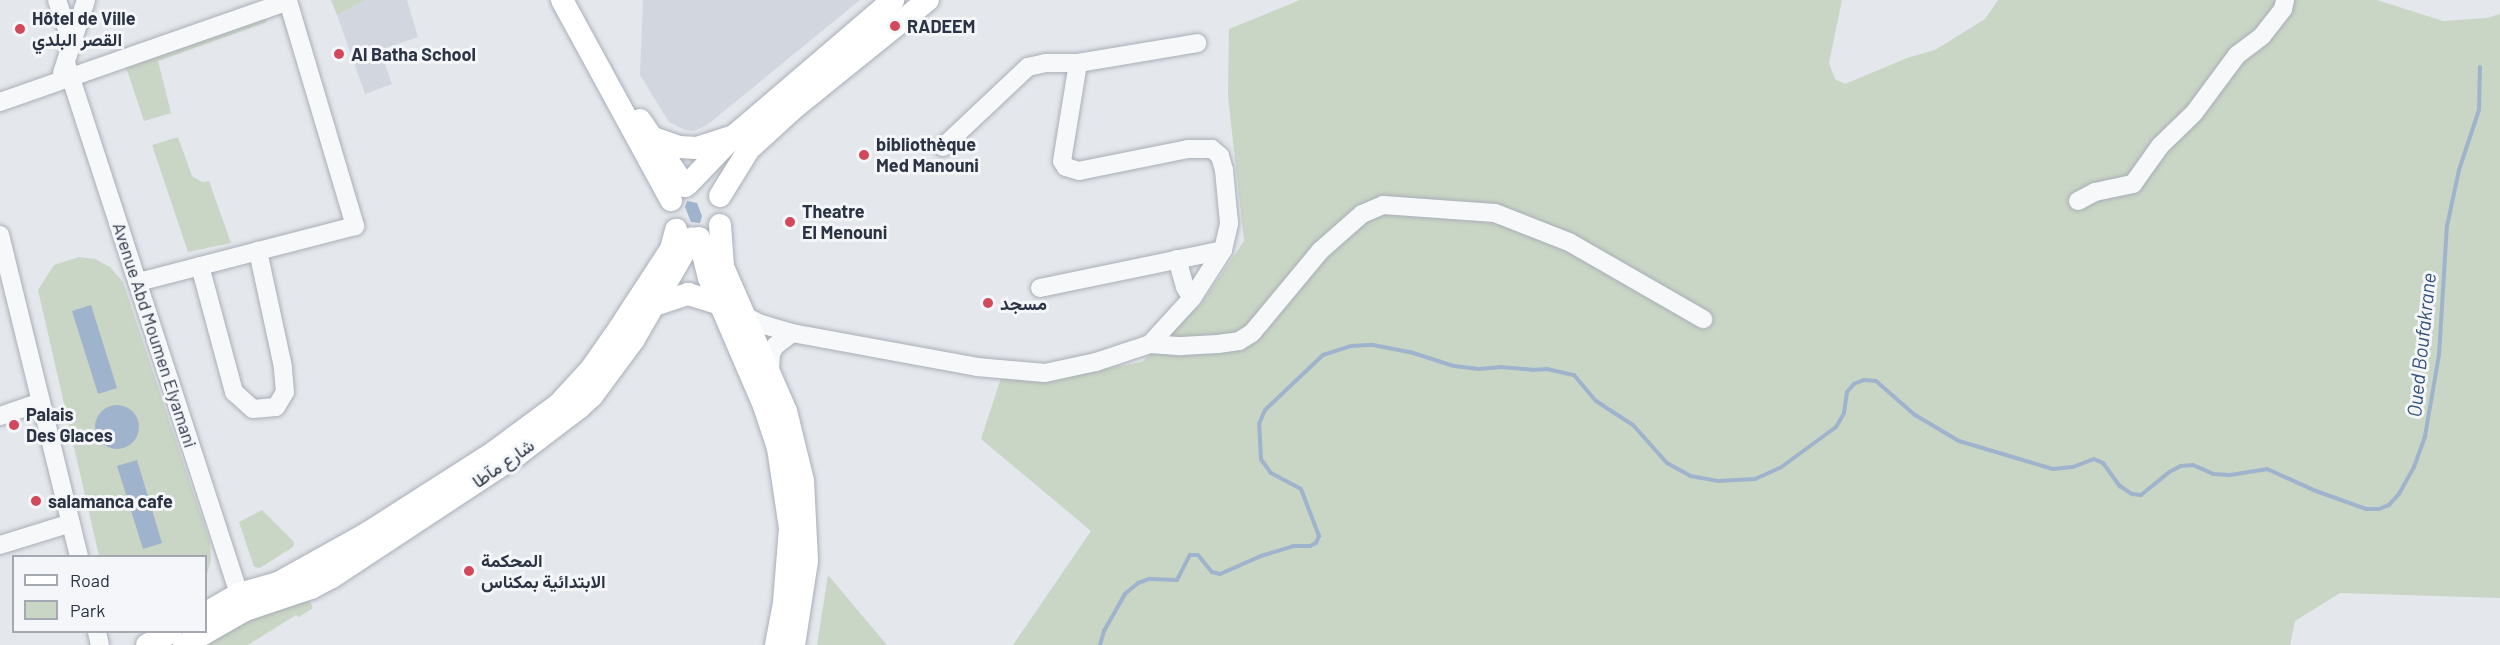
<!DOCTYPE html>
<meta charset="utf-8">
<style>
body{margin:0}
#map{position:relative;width:2500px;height:645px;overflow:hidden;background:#e4e7ec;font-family:Barlow,Vazirmatn,sans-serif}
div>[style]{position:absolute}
.built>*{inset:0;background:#d2d6de}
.green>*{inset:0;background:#c9d6c5}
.water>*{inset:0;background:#9fb4cc}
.round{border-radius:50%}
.stream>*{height:4px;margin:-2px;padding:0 2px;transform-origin:2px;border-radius:2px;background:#9fb4cc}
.roads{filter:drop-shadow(0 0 2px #a9aeb7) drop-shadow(0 0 2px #a9aeb7)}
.minor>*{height:18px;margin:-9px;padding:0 9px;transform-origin:9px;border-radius:9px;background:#f7f8fa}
.major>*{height:22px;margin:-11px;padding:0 11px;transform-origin:11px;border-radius:11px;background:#fff}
.dots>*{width:16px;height:16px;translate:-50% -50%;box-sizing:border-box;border:3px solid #f4f6f9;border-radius:50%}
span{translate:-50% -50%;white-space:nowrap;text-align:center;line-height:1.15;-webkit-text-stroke:6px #f4f6f9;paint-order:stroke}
.poi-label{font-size:18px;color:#2b3445;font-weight:700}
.left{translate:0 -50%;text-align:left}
.street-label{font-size:18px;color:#2b3445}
.water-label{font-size:20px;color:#34527a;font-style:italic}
.legend{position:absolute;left:12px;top:555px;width:195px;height:78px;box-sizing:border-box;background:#f4f6f9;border:2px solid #a4a8b1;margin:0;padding:8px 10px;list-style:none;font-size:18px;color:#2b3445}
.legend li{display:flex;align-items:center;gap:12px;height:30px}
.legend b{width:30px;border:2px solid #a4a8b1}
</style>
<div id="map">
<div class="built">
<div style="clip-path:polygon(365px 0,407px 0,418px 37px,380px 50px,392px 84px,365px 94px,337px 15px)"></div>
<div style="clip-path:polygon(643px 0,860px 0,707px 125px,694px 131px,685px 130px,669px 122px,640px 75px)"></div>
</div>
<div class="green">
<div style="clip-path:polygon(331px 0,365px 0,337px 15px)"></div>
<div style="clip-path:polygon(1300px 0,1842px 0,1829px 63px,1835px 79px,1845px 84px,1907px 58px,1935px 50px,1985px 19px,1998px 0,2377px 0,2443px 21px,2487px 18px,2500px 14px,2500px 598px,2340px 593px,2295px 621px,2290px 645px,1013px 645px,1091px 531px,981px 439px,1002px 375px,1053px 378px,1142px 362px,1201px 304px,1244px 241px,1228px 96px,1229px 29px)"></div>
<div style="clip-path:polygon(265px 16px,267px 22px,158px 61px,171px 113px,144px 121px,125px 64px)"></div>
<div style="clip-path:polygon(178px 137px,192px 176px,202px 182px,209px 181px,231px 243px,188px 252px,152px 145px)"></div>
<div style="clip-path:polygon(79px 257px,95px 259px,110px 267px,123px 282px,210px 542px,211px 560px,206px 577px,206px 556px,99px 556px,38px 290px,54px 265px)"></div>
<div style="clip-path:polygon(262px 510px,294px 542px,293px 547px,260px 568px,254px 567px,239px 522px)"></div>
<div style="clip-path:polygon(828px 575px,887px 645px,817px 645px)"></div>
<div style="clip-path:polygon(309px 599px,313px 608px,299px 617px,296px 615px,248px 645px,202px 645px,242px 623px)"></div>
</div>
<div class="water">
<div style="clip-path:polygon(687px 201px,697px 203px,702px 216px,700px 223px,691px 222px,685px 207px)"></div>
<div style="clip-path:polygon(91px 305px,117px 388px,98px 394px,72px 311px)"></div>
<div class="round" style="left:95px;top:405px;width:44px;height:44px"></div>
<div style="clip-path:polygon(137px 460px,162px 543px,143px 549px,117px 466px)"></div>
</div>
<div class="stream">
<div style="left:1100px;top:645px;width:15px;rotate:-74deg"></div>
<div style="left:1104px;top:631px;width:43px;rotate:-60.4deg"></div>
<div style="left:1125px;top:594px;width:17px;rotate:-40deg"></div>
<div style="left:1138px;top:583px;width:12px;rotate:-20deg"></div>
<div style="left:1149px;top:579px;width:28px;rotate:2deg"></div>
<div style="left:1177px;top:580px;width:28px;rotate:-63deg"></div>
<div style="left:1190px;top:555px;width:8px"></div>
<div style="left:1198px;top:555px;width:22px;rotate:51deg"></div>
<div style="left:1212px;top:572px;width:8px;rotate:14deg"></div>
<div style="left:1220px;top:574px;width:45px;rotate:-23.7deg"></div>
<div style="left:1261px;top:556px;width:34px;rotate:-17deg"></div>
<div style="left:1293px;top:546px;width:17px"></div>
<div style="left:1310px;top:546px;width:7px;rotate:-27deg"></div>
<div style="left:1316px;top:543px;width:8px;rotate:-67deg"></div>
<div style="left:1319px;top:536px;width:50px;rotate:-111deg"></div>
<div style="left:1301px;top:489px;width:34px;rotate:-152deg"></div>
<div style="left:1271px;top:473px;width:17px;rotate:-126deg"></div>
<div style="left:1261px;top:459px;width:35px;rotate:-93deg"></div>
<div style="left:1259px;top:424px;width:15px;rotate:-67deg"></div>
<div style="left:1265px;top:410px;width:80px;rotate:-43.5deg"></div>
<div style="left:1323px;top:355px;width:29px;rotate:-18deg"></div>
<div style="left:1351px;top:346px;width:22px;rotate:-3deg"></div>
<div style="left:1373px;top:345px;width:38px;rotate:11deg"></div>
<div style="left:1410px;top:352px;width:46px;rotate:17.7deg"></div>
<div style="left:1454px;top:366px;width:25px;rotate:7deg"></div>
<div style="left:1479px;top:369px;width:22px;rotate:-5deg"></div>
<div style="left:1501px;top:367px;width:32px;rotate:5deg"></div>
<div style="left:1533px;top:370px;width:14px;rotate:-4deg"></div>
<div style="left:1547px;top:369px;width:28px;rotate:13deg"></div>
<div style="left:1574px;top:375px;width:34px;rotate:50deg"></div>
<div style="left:1596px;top:401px;width:44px;rotate:33deg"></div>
<div style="left:1633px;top:425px;width:51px;rotate:48.2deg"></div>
<div style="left:1667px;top:463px;width:26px;rotate:29deg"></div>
<div style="left:1690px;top:476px;width:28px;rotate:10deg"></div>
<div style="left:1718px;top:481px;width:37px;rotate:-3deg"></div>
<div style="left:1755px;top:479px;width:27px;rotate:-24deg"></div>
<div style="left:1780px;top:468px;width:69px;rotate:-36.2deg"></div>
<div style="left:1836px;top:427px;width:16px;rotate:-60deg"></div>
<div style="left:1844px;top:413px;width:21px;rotate:-82deg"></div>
<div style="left:1847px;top:392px;width:11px;rotate:-49deg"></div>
<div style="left:1854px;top:384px;width:11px;rotate:-22deg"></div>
<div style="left:1864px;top:380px;width:12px;rotate:5deg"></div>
<div style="left:1876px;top:381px;width:52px;rotate:41.1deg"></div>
<div style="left:1915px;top:415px;width:51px;rotate:30.6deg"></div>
<div style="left:1959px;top:441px;width:98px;rotate:16.6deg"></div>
<div style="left:2053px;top:469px;width:20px;rotate:-6deg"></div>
<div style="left:2073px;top:467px;width:22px;rotate:-21deg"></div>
<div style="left:2094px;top:459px;width:10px;rotate:24deg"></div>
<div style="left:2103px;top:463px;width:29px;rotate:54deg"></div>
<div style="left:2120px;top:486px;width:14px;rotate:34deg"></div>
<div style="left:2132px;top:494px;width:9px;rotate:6deg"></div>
<div style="left:2141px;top:495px;width:36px;rotate:-39deg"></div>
<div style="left:2169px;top:472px;width:13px;rotate:-27deg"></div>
<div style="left:2181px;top:466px;width:12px;rotate:-5deg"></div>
<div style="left:2193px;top:465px;width:22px;rotate:24deg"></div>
<div style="left:2213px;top:474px;width:17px;rotate:3deg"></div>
<div style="left:2230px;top:475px;width:37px;rotate:-9deg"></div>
<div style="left:2267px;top:469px;width:54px;rotate:24.2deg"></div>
<div style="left:2316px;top:491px;width:53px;rotate:19.8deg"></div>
<div style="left:2366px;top:509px;width:13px"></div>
<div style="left:2379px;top:509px;width:11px;rotate:-22deg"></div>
<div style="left:2389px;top:505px;width:15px;rotate:-48deg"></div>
<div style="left:2399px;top:494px;width:31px;rotate:-61deg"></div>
<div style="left:2414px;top:467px;width:33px;rotate:-70deg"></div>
<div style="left:2425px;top:436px;width:82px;rotate:-80.2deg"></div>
<div style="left:2439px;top:355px;width:129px;rotate:-86.5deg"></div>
<div style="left:2447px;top:226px;width:57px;rotate:-77.9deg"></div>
<div style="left:2459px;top:170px;width:63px;rotate:-71.6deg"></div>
<div style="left:2479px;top:110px;width:43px;rotate:-88.7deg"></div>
</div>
<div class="roads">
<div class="minor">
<div style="left:57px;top:0;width:46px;rotate:71.2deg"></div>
<div style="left:66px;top:63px;width:571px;rotate:71.95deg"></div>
<div style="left:62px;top:73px;width:77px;rotate:-71.8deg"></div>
<div style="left:0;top:102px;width:305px;rotate:-19.3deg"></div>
<div style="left:288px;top:1px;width:235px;rotate:73.4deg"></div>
<div style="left:355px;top:226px;width:224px;rotate:165.5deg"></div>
<div style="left:943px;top:147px;width:117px;rotate:-43.3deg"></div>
<div style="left:1028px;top:67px;width:17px;rotate:-13deg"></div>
<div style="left:1045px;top:63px;width:33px"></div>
<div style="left:2078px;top:201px;width:19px;rotate:-28deg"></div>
<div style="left:2095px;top:192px;width:39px;rotate:-12deg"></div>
<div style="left:2133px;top:184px;width:47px;rotate:-54.6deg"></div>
<div style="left:2160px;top:146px;width:47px;rotate:-44.1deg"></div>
<div style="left:2194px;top:113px;width:72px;rotate:-53.4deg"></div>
<div style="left:2237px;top:55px;width:31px;rotate:-37deg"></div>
<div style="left:2262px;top:36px;width:34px;rotate:-52deg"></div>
<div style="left:2283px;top:9px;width:9px;rotate:-77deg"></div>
<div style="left:0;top:235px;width:331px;rotate:76.2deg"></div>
<div style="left:1177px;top:259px;width:29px;rotate:74deg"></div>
<div style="left:1185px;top:287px;width:13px;rotate:58deg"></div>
<div style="left:200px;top:266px;width:131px;rotate:74.9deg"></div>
<div style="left:234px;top:392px;width:25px;rotate:42deg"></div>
<div style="left:253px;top:409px;width:23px;rotate:-5deg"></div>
<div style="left:276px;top:407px;width:17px;rotate:-59deg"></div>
<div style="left:285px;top:392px;width:25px;rotate:-95deg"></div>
<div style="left:283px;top:367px;width:119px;rotate:-102.2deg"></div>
<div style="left:1040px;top:288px;width:187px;rotate:-11.7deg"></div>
<div style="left:743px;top:315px;width:20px;rotate:27deg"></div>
<div style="left:761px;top:324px;width:32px;rotate:16deg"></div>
<div style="left:792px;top:333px;width:188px;rotate:10.4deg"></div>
<div style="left:977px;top:367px;width:68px;rotate:5deg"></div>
<div style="left:1045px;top:373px;width:52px;rotate:-12.2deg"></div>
<div style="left:1096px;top:362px;width:57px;rotate:-18.4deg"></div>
<div style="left:1150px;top:344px;width:62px;rotate:-47.6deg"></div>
<div style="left:1192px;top:298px;width:57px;rotate:-57.1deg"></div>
<div style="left:1223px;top:250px;width:28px;rotate:-77deg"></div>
<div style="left:1229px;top:223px;width:53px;rotate:-95.4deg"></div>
<div style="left:1224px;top:170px;width:15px;rotate:-106deg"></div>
<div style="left:1220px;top:156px;width:11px;rotate:-139deg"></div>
<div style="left:1212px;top:149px;width:24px;rotate:180deg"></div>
<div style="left:1188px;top:149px;width:111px;rotate:168.6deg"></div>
<div style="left:1079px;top:171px;width:14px;rotate:-163deg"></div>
<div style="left:1066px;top:167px;width:7px;rotate:-124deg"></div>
<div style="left:1062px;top:161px;width:99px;rotate:-80.7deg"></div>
<div style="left:1078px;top:63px;width:121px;rotate:-9.5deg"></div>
<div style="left:1150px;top:344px;width:31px;rotate:4deg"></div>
<div style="left:1181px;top:346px;width:37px;rotate:-3deg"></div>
<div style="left:1218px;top:344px;width:21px;rotate:-8deg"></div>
<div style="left:1239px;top:341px;width:15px;rotate:-32deg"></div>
<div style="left:1252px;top:333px;width:107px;rotate:-50.3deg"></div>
<div style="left:1320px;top:251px;width:56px;rotate:-41.4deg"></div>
<div style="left:1362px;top:214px;width:23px;rotate:-23deg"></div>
<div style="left:1383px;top:205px;width:112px;rotate:4.1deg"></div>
<div style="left:1495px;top:213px;width:79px;rotate:21.4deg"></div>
<div style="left:1569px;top:242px;width:155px;rotate:29.9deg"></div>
<div style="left:770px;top:372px;width:18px;rotate:-87deg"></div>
<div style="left:771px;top:354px;width:9px;rotate:-63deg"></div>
<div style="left:775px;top:346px;width:21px;rotate:-37deg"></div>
<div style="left:0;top:416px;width:43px;rotate:-18.9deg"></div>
<div style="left:0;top:545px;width:74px;rotate:-17.2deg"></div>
<div style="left:97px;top:632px;width:13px;rotate:77deg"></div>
</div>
<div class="major">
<div style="left:562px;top:0;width:228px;rotate:61.4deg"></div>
<div style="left:640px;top:120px;width:80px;rotate:55.7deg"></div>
<div style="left:653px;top:138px;width:28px;rotate:19deg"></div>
<div style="left:679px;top:147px;width:18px;rotate:3deg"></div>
<div style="left:697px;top:148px;width:35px;rotate:-18deg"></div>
<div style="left:688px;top:184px;width:68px;rotate:-46.2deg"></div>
<div style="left:735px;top:135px;width:208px;rotate:-40.5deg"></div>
<div style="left:720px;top:196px;width:55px;rotate:-58.3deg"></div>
<div style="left:749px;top:149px;width:61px;rotate:-42.3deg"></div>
<div style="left:794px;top:108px;width:172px;rotate:-38.9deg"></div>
<div style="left:720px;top:225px;width:42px;rotate:85.9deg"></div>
<div style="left:723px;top:267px;width:157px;rotate:66.4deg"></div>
<div style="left:786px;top:411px;width:72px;rotate:76.3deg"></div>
<div style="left:803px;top:481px;width:80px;rotate:87.1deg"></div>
<div style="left:807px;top:561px;width:85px;rotate:98.8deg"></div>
<div style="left:699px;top:238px;width:41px;rotate:76deg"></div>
<div style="left:709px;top:278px;width:139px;rotate:66.7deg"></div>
<div style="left:764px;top:406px;width:44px;rotate:71.6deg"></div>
<div style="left:778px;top:448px;width:81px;rotate:81.5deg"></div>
<div style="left:790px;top:528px;width:75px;rotate:94.6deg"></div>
<div style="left:784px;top:603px;width:43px;rotate:100.8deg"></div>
<div style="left:654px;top:305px;width:36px;rotate:-18deg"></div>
<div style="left:688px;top:294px;width:34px;rotate:17deg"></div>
<div style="left:206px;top:613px;width:38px;rotate:-30deg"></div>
<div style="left:239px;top:594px;width:41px;rotate:-15.8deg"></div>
<div style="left:278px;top:583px;width:101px;rotate:-29.1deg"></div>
<div style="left:366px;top:534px;width:152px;rotate:-32.6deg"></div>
<div style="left:494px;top:452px;width:81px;rotate:-36.4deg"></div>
<div style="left:559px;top:404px;width:47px;rotate:-47.6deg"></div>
<div style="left:591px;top:369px;width:38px;rotate:-55deg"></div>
<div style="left:613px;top:338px;width:106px;rotate:-56.9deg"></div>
<div style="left:671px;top:249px;width:20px;rotate:-75deg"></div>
<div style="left:147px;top:645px;width:27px;rotate:-28deg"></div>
<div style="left:184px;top:645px;width:70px;rotate:-29.8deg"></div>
<div style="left:245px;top:610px;width:70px;rotate:-18.4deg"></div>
<div style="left:311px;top:588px;width:24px;rotate:-28deg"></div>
<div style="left:332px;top:577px;width:222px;rotate:-33.4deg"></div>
<div style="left:517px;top:455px;width:78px;rotate:-37.2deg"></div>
<div style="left:579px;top:408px;width:18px;rotate:-43deg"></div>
<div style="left:592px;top:396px;width:71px;rotate:-53.6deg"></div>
<div style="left:634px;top:339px;width:116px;rotate:-60.1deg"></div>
</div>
</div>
<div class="dots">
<div style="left:895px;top:26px;background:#d1495b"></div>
<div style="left:20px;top:29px;background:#d1495b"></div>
<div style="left:339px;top:54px;background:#d1495b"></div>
<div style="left:864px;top:155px;background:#d1495b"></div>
<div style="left:790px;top:222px;background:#d1495b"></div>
<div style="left:988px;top:303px;background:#d1495b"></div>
<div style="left:14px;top:425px;background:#d1495b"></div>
<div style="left:36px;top:501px;background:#d1495b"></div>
<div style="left:469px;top:571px;background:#d1495b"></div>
</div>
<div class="poi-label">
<span class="left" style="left:32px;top:29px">Hôtel de Ville<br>القصر البلدي</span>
<span class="left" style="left:907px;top:26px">RADEEM</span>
<span class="left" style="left:351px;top:54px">Al Batha School</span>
<span class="left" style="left:876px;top:155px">bibliothèque<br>Med Manouni</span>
<span class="left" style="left:802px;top:222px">Theatre<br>El Menouni</span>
<span class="left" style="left:1000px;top:303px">مسجد</span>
<span class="left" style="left:26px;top:425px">Palais<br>Des Glaces</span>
<span class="left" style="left:48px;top:501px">salamanca cafe</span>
<span class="left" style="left:481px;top:571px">المحكمة<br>الابتدائية بمكناس</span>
</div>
<div class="street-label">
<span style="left:155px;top:335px;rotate:72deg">Avenue Abd Moumen Elyamani</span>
<span style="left:503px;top:463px;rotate:-35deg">شارع مآطا</span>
</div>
<div class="water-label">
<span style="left:2421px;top:345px;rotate:-84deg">Oued Boufakrane</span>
</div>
<ul class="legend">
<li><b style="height:8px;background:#fff"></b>Road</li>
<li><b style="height:16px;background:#c9d6c5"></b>Park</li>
</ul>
</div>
